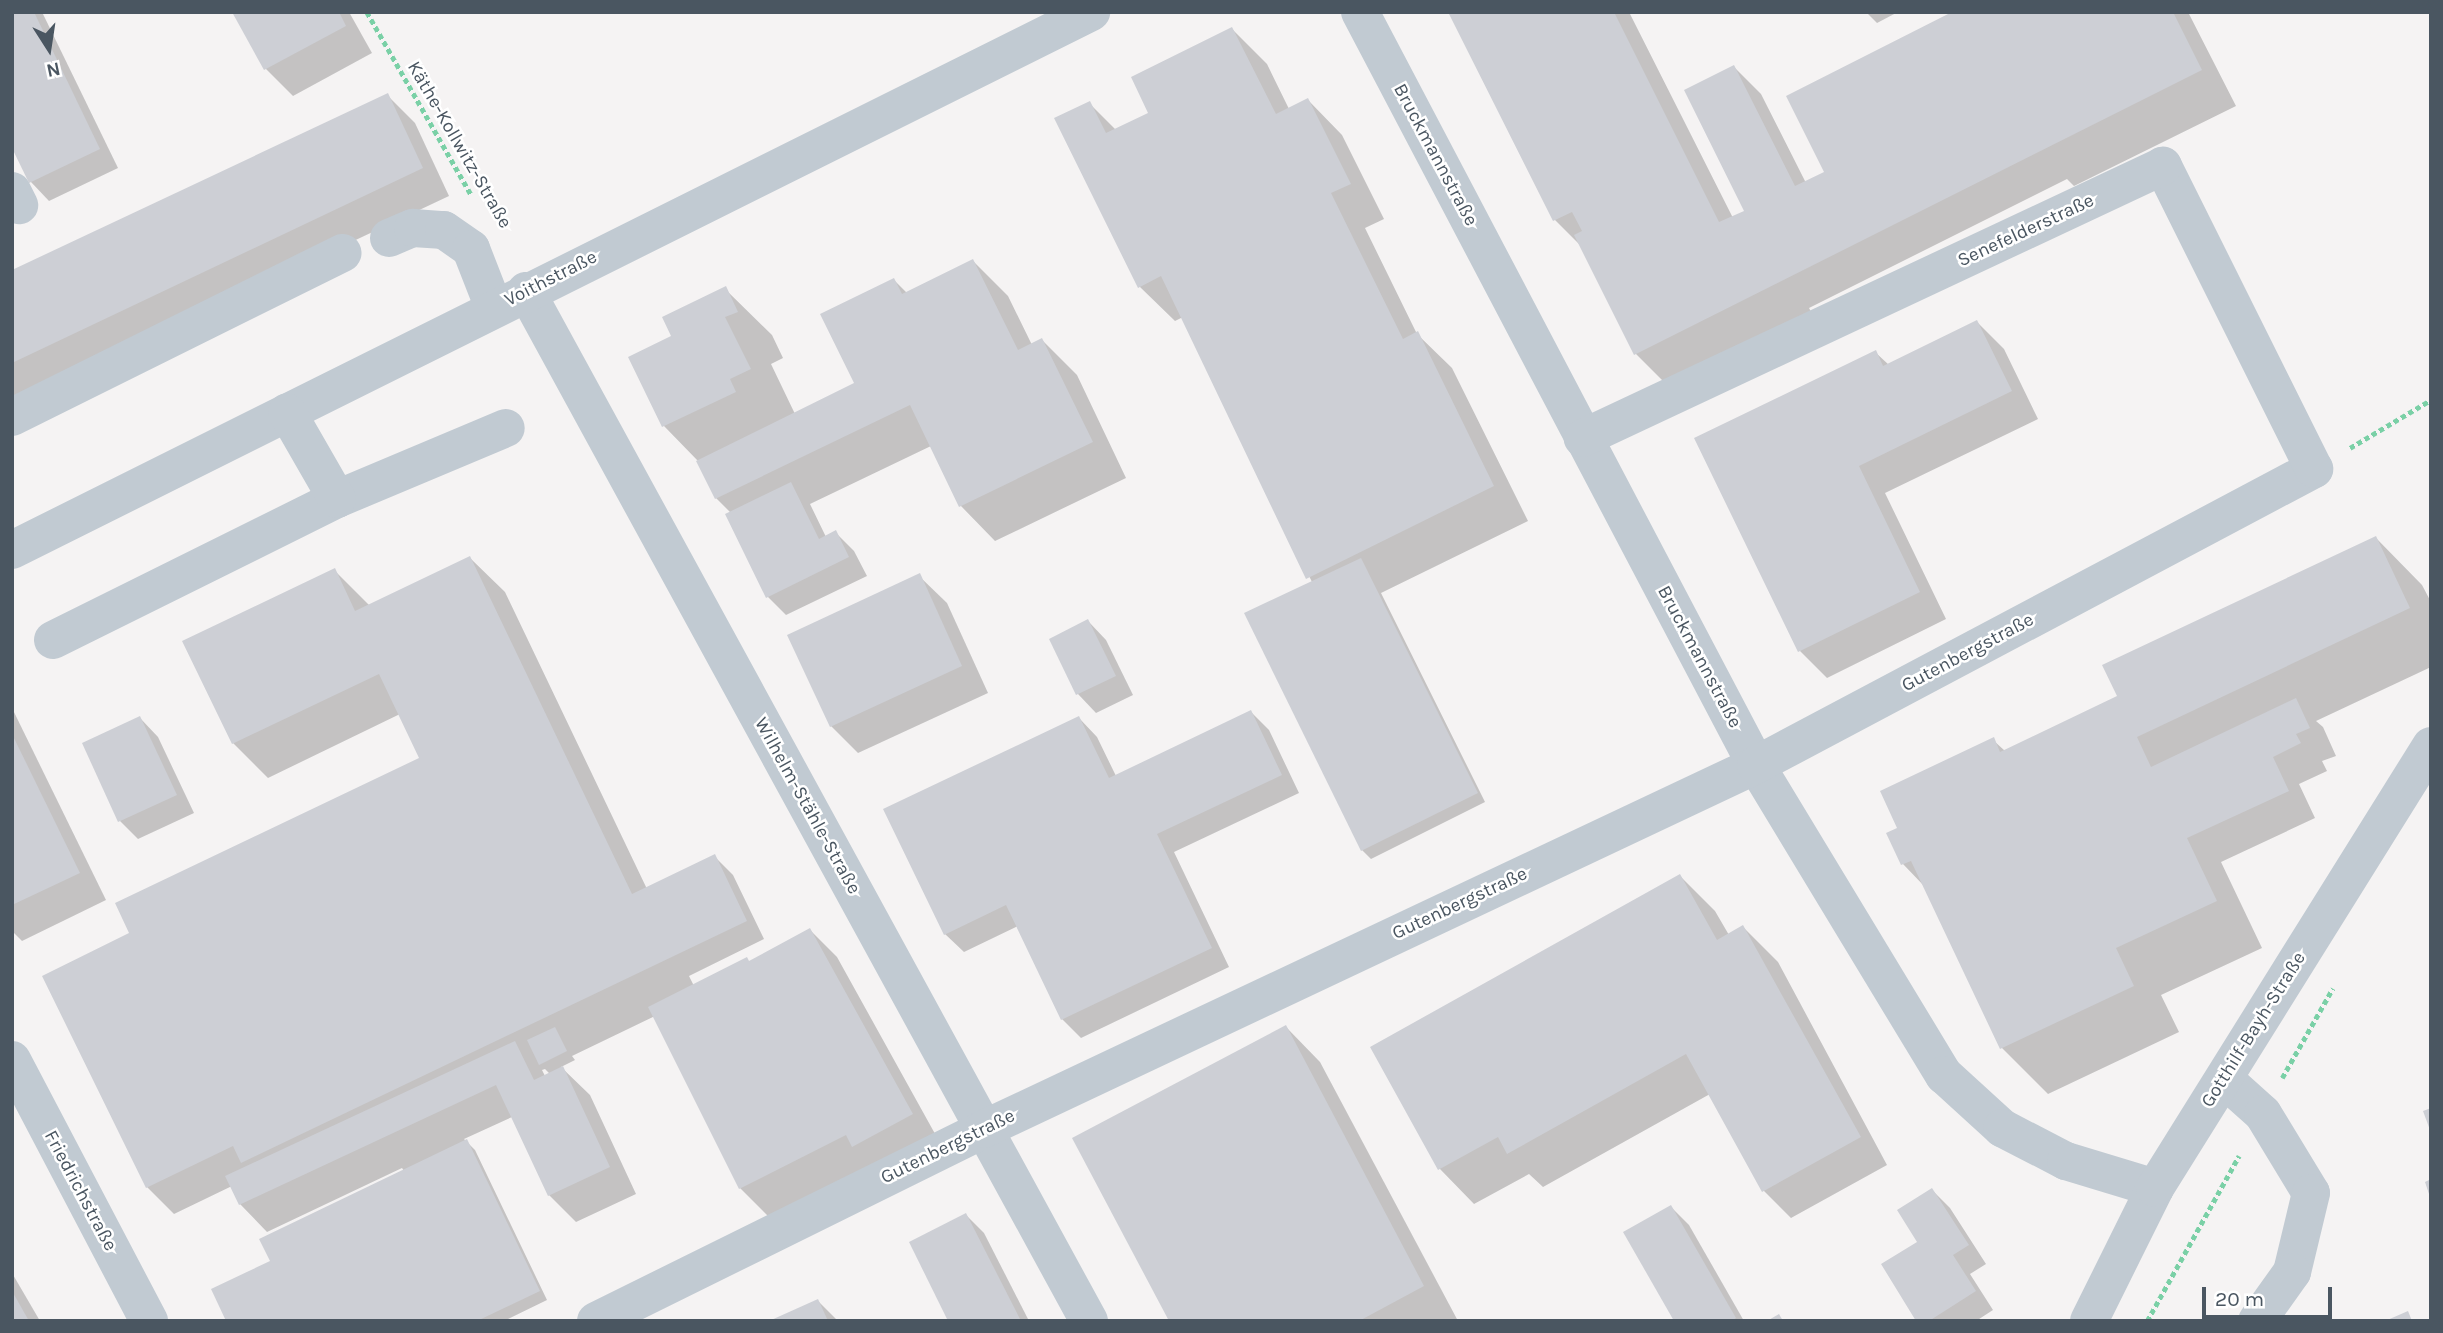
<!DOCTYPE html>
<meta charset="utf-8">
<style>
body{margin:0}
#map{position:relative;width:2443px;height:1333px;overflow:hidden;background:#f5f3f3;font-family:Karla,sans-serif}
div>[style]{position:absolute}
.shadow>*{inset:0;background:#0003}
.building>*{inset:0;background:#cdcfd5}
.path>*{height:4.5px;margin-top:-2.25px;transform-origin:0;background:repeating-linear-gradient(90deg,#7ad0a6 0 5px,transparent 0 8.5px)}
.minor>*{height:38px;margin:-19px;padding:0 19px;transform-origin:19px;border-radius:19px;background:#c1cad2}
span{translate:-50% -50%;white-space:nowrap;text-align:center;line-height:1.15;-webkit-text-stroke:5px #fff;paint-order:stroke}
.street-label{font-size:19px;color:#4a5661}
.frame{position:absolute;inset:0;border:14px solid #4a5661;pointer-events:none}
.north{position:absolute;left:14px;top:14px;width:70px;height:70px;-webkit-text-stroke:5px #fff;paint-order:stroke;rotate:168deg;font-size:19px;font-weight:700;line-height:28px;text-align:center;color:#4a5661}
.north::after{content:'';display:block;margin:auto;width:24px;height:32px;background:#4a5661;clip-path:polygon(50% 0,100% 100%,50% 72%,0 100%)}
.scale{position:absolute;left:2202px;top:1287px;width:130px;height:32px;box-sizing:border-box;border:4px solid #4a5661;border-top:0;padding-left:9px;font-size:21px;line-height:24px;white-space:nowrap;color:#4a5661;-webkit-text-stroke:5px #fff;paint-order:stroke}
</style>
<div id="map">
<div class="shadow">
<div style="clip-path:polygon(12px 12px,42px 12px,118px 168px,49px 201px,31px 182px,12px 144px)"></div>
<div style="clip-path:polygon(234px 12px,349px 12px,372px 53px,293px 96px,266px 69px)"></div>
<div style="clip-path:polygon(1457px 12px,1629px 12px,1733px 218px,1750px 219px,1734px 67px,1761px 94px,1806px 183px,1827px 173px,1956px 12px,2188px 12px,2236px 106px,2074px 186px,2067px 179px,1809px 308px,1814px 317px,1671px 389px,1636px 354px,1582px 247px,1555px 220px)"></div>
<div style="clip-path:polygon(1866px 12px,1898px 12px,1877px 23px)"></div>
<div style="clip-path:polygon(1232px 29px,1267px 64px,1289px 109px,1308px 100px,1342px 135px,1384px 219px,1365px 228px,1417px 334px,1452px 368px,1528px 521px,1381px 593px,1485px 802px,1371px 859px,1362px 850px,1312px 582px,1183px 317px,1175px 321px,1140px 287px,1089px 103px,1116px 130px,1151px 113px)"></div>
<div style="clip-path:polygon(387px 95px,415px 123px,449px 196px,12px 402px,12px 272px)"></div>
<div style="clip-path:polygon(973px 261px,1008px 296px,1032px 345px,1042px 340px,1077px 375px,1126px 478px,995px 541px,961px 506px,931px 446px,810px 504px,826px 537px,835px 532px,854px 551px,867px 576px,786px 615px,768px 597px,731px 513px,716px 498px,698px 461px,664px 426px,631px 358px,673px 337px,725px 289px,772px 335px,783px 358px,771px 364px,795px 414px,857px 384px,894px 280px,907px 293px)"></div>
<div style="clip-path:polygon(1977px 322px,2004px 349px,2038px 419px,1885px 493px,1946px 619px,1827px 678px,1800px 651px,1875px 352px,1889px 365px)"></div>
<div style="clip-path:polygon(2376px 538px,2422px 585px,2431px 602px,2431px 667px,2316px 721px,2323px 727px,2336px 756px,2322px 761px,2327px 771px,2299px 784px,2315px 818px,2221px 862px,2262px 948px,2161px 995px,2179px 1032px,2048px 1094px,2002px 1048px,1926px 888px,1903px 864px,1899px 829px,1993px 740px,2005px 751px,2120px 697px)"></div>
<div style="clip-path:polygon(evenodd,470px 558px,505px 592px,647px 889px,714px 856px,733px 875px,764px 939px,689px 976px,694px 986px,750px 962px,810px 930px,837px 957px,939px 1141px,775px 1223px,740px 1188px,655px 1016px,572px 1056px,575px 1060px,561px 1067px,590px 1095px,636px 1194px,576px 1222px,549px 1195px,512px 1117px,464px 1139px,475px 1150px,547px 1300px,504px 1321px,228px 1321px,404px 1171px,402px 1168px,267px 1232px,240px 1204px,232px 1186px,174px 1214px,147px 1187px,132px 934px,421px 759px,400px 714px,268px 778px,233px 743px,334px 570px,370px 606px,470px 558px,545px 1069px,550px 1074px,545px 1076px,542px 1070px,545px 1069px)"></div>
<div style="clip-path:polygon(919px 576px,947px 603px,988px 693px,858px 753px,831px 726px)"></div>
<div style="clip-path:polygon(1088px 621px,1106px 640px,1133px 695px,1096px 713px,1078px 694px,1051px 640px)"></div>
<div style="clip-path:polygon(12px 708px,106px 900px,22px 941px,12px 931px)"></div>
<div style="clip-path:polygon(1251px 712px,1269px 730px,1299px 793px,1174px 852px,1229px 967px,1081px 1038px,1062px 1019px,1018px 926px,964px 952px,945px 934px,1079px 718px,1097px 737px,1116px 776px)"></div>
<div style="clip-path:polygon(140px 718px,158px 737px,194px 813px,138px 839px,120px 821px)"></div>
<div style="clip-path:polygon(1680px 876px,1715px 911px,1729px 935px,1743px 927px,1778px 962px,1887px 1165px,1791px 1218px,1764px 1191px,1710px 1094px,1543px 1187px,1529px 1174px,1474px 1204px,1440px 1169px,1372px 1047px)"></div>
<div style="clip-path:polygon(1286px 1027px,1320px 1062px,1458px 1321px,1171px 1321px)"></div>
<div style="clip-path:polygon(1932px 1190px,1950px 1208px,1986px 1264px,1970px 1274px,1993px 1310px,1976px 1321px,1919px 1321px,1919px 1242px)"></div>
<div style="clip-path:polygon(1671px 1207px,1689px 1225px,1744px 1321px,1676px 1321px)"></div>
<div style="clip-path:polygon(966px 1215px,984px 1233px,1029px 1321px,950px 1321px)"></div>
<div style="clip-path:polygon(12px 1273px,40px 1321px,12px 1321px)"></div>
<div style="clip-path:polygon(818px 1301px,838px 1321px,773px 1321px)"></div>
</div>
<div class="building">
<div style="clip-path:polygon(12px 12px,34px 12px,100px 149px,29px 183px,12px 148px)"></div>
<div style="clip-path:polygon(232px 12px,339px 12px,346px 26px,264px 70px)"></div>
<div style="clip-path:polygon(1453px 12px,1614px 12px,1719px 222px,1744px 211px,1684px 90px,1734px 65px,1795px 186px,1824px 172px,1786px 96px,1952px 12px,2173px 12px,2202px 70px,1634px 355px,1574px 235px,1582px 231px,1572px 212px,1553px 221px,1449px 14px)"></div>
<div style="clip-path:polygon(1232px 27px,1276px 114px,1308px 98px,1351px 184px,1331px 193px,1403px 339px,1418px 331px,1494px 486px,1306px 579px,1161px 276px,1138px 288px,1054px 118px,1090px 101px,1106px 133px,1148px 113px,1131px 77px)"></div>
<div style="clip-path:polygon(388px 93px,423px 168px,12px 363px,12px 270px)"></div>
<div style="clip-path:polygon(973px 259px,1018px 350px,1042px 338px,1093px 442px,959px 507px,910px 405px,715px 499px,696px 461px,854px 383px,820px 314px,894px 278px,902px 294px)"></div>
<div style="clip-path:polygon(726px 286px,738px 312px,725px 317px,751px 369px,730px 379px,736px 392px,662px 427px,628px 357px,671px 336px,662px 317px)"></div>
<div style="clip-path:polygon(1977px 320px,2012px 391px,1859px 466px,1920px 592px,1798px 652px,1694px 438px,1876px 350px,1883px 366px)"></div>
<div style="clip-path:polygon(791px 482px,819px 539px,836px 530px,849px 557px,766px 598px,725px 514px)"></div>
<div style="clip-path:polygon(2376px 536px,2410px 608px,2137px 737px,2151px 767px,2296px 698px,2310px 728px,2296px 734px,2301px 743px,2273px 757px,2289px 791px,2187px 838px,2217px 901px,2116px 948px,2134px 986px,2000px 1049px,1911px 861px,1901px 865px,1886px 833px,1897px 828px,1880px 791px,1994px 737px,2000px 752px,2117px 696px,2102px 665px)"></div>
<div style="clip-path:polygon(470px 556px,632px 894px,715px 854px,747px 921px,241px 1163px,233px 1146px,146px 1188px,42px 976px,129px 933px,115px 903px,419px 758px,379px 674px,232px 744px,182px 641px,335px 568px,355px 611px)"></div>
<div style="clip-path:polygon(1361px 558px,1478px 793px,1361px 851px,1244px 613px)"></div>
<div style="clip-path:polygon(920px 573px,962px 666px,830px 727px,787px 635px)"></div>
<div style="clip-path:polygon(1088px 619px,1116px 676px,1076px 695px,1049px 639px)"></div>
<div style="clip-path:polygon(1251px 710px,1282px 775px,1157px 834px,1212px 948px,1061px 1020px,1006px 905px,944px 935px,883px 809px,1079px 716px,1109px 778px)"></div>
<div style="clip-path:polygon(140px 716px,177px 795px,118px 822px,82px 743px)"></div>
<div style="clip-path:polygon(12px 734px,80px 873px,12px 905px)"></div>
<div style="clip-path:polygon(1680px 874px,1717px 940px,1743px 925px,1861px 1137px,1762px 1192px,1686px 1054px,1507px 1154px,1498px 1137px,1438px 1170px,1370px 1047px)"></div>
<div style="clip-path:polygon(810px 928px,913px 1114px,852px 1147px,846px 1135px,739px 1189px,648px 1007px,747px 957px,749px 961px)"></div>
<div style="clip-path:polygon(1286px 1025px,1424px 1286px,1359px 1321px,1169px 1321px,1072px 1138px)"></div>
<div style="clip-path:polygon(555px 1027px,567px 1051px,539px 1065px,527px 1040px)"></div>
<div style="clip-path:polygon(515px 1041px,534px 1080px,563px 1066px,610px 1167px,548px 1196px,496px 1085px,239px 1205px,225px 1176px)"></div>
<div style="clip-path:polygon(2431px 1108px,2431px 1130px,2430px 1130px,2423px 1111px)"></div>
<div style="clip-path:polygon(467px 1139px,540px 1291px,477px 1321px,226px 1321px,211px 1289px,270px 1261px,259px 1239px)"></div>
<div style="clip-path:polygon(2431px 1179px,2431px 1197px,2430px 1197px,2425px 1182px)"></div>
<div style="clip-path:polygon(1932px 1188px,1969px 1245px,1953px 1255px,1976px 1291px,1929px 1321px,1916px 1321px,1881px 1264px,1917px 1242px,1897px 1210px)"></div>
<div style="clip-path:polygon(1671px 1205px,1736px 1318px,1732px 1321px,1674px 1321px,1623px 1232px)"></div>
<div style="clip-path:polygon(966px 1213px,1021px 1321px,948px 1321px,909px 1242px)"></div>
<div style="clip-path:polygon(12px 1291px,29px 1321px,12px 1321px)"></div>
<div style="clip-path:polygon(818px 1299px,828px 1321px,769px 1321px)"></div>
<div style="clip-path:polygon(2408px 1311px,2412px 1321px,2385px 1321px)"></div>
<div style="clip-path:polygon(1779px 1314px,1783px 1321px,1767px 1321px)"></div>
</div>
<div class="path">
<div style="left:367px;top:12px;width:212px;rotate:60.3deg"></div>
<div style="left:2350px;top:448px;width:94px;rotate:-30.7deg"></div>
<div style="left:2282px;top:1078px;width:103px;rotate:-60.5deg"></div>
<div style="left:2147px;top:1321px;width:189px;rotate:-60.9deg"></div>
</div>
<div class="minor">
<div style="left:1360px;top:12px;width:851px;rotate:62.26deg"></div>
<div style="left:1756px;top:765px;width:363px;rotate:58.8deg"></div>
<div style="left:1944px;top:1075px;width:79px;rotate:42.4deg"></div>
<div style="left:2002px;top:1128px;width:72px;rotate:27.3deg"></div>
<div style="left:2066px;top:1161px;width:93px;rotate:16.9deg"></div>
<div style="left:12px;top:191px;width:16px;rotate:63deg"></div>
<div style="left:389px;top:238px;width:26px;rotate:-23deg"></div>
<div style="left:413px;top:228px;width:31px;rotate:4deg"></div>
<div style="left:444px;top:230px;width:33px;rotate:35deg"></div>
<div style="left:471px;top:249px;width:63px;rotate:68.7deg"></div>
<div style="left:526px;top:291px;width:1174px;rotate:61.34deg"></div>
<div style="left:12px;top:417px;width:369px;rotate:-26.4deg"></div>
<div style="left:337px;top:499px;width:183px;rotate:-22.8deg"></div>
<div style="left:12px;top:550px;width:1206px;rotate:-26.5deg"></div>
<div style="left:53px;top:640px;width:317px;rotate:-26.4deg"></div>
<div style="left:337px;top:499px;width:100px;rotate:-119.9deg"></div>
<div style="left:12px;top:1060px;width:295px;rotate:62.3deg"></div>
<div style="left:2224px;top:1079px;width:52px;rotate:41.9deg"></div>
<div style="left:2263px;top:1114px;width:92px;rotate:58.7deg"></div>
<div style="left:2311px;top:1193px;width:81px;rotate:103.5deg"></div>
<div style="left:2292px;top:1272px;width:60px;rotate:125.5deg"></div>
<div style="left:596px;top:1321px;width:433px;rotate:-26.3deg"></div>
<div style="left:984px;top:1129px;width:854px;rotate:-25.24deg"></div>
<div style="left:1756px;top:765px;width:632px;rotate:-27.94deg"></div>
<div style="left:2314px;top:469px;width:339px;rotate:-116.5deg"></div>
<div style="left:2163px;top:166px;width:641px;rotate:154.88deg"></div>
<div style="left:2089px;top:1321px;width:148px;rotate:-63.6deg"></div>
<div style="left:2155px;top:1188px;width:521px;rotate:-58.02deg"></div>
</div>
<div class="street-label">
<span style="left:459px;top:145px;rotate:60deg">Käthe-Kollwitz-Straße</span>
<span style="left:1435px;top:155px;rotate:62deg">Bruckmannstraße</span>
<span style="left:2026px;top:231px;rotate:-25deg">Senefelderstraße</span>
<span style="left:551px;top:279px;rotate:-27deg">Voithstraße</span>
<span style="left:1968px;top:653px;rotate:-28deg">Gutenbergstraße</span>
<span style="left:1699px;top:657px;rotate:62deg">Bruckmannstraße</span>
<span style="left:807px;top:806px;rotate:61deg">Wilhelm-Stähle-Straße</span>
<span style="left:1460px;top:904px;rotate:-25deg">Gutenbergstraße</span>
<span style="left:2254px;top:1030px;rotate:-58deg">Gotthilf-Bayh-Straße</span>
<span style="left:948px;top:1147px;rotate:-26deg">Gutenbergstraße</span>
<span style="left:80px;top:1191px;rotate:62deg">Friedrichstraße</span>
</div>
<div class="frame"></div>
<div class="north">N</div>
<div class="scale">20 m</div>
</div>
